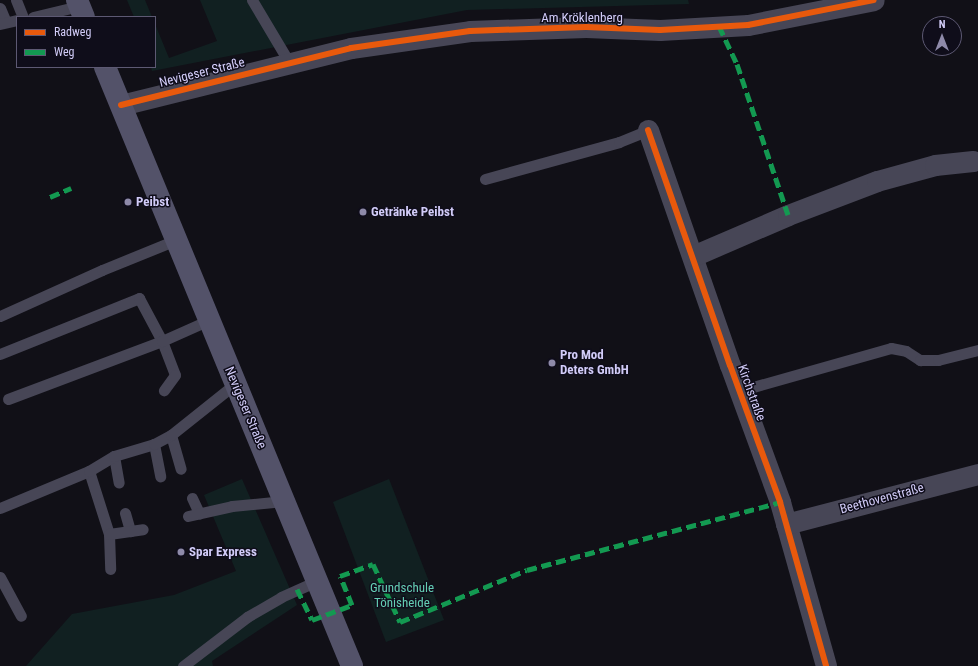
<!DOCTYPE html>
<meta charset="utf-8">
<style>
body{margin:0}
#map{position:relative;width:978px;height:666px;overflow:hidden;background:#111017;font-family:"Roboto Condensed",sans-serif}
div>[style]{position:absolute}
.green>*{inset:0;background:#112021}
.service>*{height:11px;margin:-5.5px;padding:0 5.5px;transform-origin:5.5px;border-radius:5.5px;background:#474656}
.minor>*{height:21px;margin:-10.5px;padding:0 10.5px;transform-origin:10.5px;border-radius:10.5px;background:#474656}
.secondary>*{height:22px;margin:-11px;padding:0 11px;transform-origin:11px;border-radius:11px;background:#535269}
.quiet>*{height:5px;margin-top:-2.5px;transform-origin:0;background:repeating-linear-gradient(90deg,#139951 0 10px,transparent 0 15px)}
.cycleway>*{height:6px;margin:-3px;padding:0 3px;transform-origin:3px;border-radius:3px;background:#e8590c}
.dots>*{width:11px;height:11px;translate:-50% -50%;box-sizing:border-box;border:2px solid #0f0d1a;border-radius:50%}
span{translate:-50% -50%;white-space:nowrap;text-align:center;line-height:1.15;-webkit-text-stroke:3px #0f0d1a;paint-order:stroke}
.street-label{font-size:13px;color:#d2ccf8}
.poi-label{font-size:13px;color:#d2ccf8;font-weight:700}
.left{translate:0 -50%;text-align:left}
.park-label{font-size:13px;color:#64cdb4}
.legend{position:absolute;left:16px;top:16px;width:140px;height:52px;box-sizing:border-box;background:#0f0d1a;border:1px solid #5d5973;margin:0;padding:5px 7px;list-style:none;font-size:12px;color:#d2ccf8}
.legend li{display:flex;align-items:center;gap:8px;height:20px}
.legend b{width:20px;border:1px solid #5d5973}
.north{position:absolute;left:922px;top:16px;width:40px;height:40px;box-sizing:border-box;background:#0f0d1a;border:1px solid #5d5973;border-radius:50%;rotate:0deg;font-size:11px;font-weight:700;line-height:16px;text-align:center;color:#d2ccf8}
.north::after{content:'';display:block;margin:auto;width:14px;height:18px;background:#8e8aa9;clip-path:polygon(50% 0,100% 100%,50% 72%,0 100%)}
</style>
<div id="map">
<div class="green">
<div style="clip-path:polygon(127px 0,145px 0,152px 17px,134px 17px)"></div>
<div style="clip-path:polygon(200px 0,688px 0,689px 4px,467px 10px,152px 71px,151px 67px,155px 67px,155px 24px,169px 58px,217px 41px)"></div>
<div style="clip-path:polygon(242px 479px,297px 605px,212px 661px,213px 666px,26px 666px,72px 614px,174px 595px,236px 571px,204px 495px)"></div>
<div style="clip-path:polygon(389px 479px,444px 620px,386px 642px,333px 502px)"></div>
</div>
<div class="service">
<div style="left:16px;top:0;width:18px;rotate:68deg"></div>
<div style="left:252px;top:0;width:72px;rotate:59.2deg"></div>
<div style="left:0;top:8px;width:15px;rotate:67deg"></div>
<div style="left:33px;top:17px;width:47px;rotate:-13.4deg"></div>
<div style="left:0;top:24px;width:17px;rotate:-13deg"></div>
<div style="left:485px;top:179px;width:139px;rotate:-15.4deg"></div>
<div style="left:619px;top:142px;width:31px;rotate:-22deg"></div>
<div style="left:0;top:316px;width:112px;rotate:-24.3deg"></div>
<div style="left:102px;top:270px;width:80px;rotate:-22.1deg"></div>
<div style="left:0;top:354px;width:150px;rotate:-21.9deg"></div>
<div style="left:139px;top:298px;width:49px;rotate:61.9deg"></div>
<div style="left:162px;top:341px;width:36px;rotate:69deg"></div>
<div style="left:175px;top:375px;width:19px;rotate:126deg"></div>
<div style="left:739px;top:391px;width:158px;rotate:-15.8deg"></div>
<div style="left:891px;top:348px;width:15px;rotate:11deg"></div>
<div style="left:906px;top:351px;width:17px;rotate:33deg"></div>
<div style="left:920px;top:360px;width:18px"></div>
<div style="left:938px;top:360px;width:41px;rotate:-14deg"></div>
<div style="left:8px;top:399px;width:165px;rotate:-20.6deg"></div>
<div style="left:162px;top:341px;width:51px;rotate:-24.1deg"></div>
<div style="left:171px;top:435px;width:35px;rotate:74deg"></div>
<div style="left:154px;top:444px;width:33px;rotate:79deg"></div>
<div style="left:114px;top:456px;width:27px;rotate:80deg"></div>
<div style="left:89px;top:471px;width:66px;rotate:72.4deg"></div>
<div style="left:109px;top:534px;width:35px;rotate:88deg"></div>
<div style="left:192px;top:498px;width:17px;rotate:65deg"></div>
<div style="left:0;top:508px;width:96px;rotate:-22.6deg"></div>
<div style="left:89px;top:471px;width:29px;rotate:-31deg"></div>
<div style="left:114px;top:456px;width:42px;rotate:-16.7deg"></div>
<div style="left:154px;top:444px;width:19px;rotate:-28deg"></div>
<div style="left:171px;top:435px;width:82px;rotate:-38.6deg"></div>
<div style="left:125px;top:513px;width:19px;rotate:74deg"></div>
<div style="left:188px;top:516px;width:45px;rotate:-12.8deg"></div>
<div style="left:232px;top:506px;width:52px;rotate:-5.5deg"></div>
<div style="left:109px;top:534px;width:34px;rotate:-8deg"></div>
<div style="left:0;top:577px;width:44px;rotate:61.7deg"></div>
<div style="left:183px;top:666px;width:81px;rotate:-37.4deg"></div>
<div style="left:247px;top:617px;width:39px;rotate:-30deg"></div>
<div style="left:281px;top:597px;width:39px;rotate:-24deg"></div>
</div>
<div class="minor">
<div style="left:121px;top:105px;width:237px;rotate:-13.9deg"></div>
<div style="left:351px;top:48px;width:120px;rotate:-8.1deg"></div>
<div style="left:470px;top:31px;width:116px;rotate:-2deg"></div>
<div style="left:586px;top:27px;width:74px;rotate:2.3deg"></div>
<div style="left:660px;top:30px;width:88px;rotate:-3.3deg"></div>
<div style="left:748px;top:25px;width:128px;rotate:-11.2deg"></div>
<div style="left:648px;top:130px;width:249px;rotate:70.8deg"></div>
<div style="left:730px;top:365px;width:146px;rotate:69.9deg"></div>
<div style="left:780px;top:502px;width:170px;rotate:74.3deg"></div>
<div style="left:693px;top:256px;width:103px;rotate:-23.3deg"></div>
<div style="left:788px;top:215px;width:95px;rotate:-20.9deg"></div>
<div style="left:877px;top:181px;width:60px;rotate:-15.4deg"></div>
<div style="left:935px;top:165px;width:38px;rotate:-6deg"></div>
<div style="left:786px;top:524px;width:198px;rotate:-14.6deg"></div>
</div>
<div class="secondary">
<div style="left:77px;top:0;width:18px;rotate:68deg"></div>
<div style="left:105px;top:67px;width:648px;rotate:67.59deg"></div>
</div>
<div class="quiet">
<div style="left:719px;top:26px;width:42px;rotate:64.7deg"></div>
<div style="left:737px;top:64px;width:159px;rotate:71.3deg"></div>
<div style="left:50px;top:197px;width:23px;rotate:-23deg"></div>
<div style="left:297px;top:589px;width:34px;rotate:64deg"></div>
<div style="left:312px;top:620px;width:43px;rotate:-20.6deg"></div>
<div style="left:352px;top:605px;width:31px;rotate:-112deg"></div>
<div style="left:340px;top:576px;width:35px;rotate:-20deg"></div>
<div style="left:373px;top:564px;width:64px;rotate:65deg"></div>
<div style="left:400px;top:622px;width:137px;rotate:-22.3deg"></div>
<div style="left:527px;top:570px;width:262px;rotate:-15deg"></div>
</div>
<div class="cycleway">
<div style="left:121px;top:105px;width:237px;rotate:-13.9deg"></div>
<div style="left:351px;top:48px;width:120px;rotate:-8.1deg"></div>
<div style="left:470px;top:31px;width:116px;rotate:-2deg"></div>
<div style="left:586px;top:27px;width:74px;rotate:2.3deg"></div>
<div style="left:660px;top:30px;width:88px;rotate:-3.3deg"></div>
<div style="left:748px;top:25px;width:128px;rotate:-11.2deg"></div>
<div style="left:648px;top:130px;width:249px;rotate:70.8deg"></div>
<div style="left:730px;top:365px;width:146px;rotate:69.9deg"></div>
<div style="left:780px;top:502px;width:170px;rotate:74.3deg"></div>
</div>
<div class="dots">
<div style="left:128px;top:202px;background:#8e8aa9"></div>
<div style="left:363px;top:212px;background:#8e8aa9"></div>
<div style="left:552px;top:363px;background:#8e8aa9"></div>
<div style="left:181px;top:552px;background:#8e8aa9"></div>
</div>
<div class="street-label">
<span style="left:582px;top:18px">Am Kröklenberg</span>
<span style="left:202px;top:73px;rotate:-14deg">Nevigeser Straße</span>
<span style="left:751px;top:393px;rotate:70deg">Kirchstraße</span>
<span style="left:245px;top:408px;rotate:67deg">Nevigeser Straße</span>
<span style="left:882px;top:499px;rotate:-15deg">Beethovenstraße</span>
</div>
<div class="poi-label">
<span class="left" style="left:136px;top:202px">Peibst</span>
<span class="left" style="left:371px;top:212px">Getränke Peibst</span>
<span class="left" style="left:560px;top:363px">Pro Mod<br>Deters GmbH</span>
<span class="left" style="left:189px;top:552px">Spar Express</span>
</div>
<div class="park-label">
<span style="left:402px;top:596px">Grundschule<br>Tönisheide</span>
</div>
<ul class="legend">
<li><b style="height:5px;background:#e8590c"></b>Radweg</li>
<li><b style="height:5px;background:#139951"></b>Weg</li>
</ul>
<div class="north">N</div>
</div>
